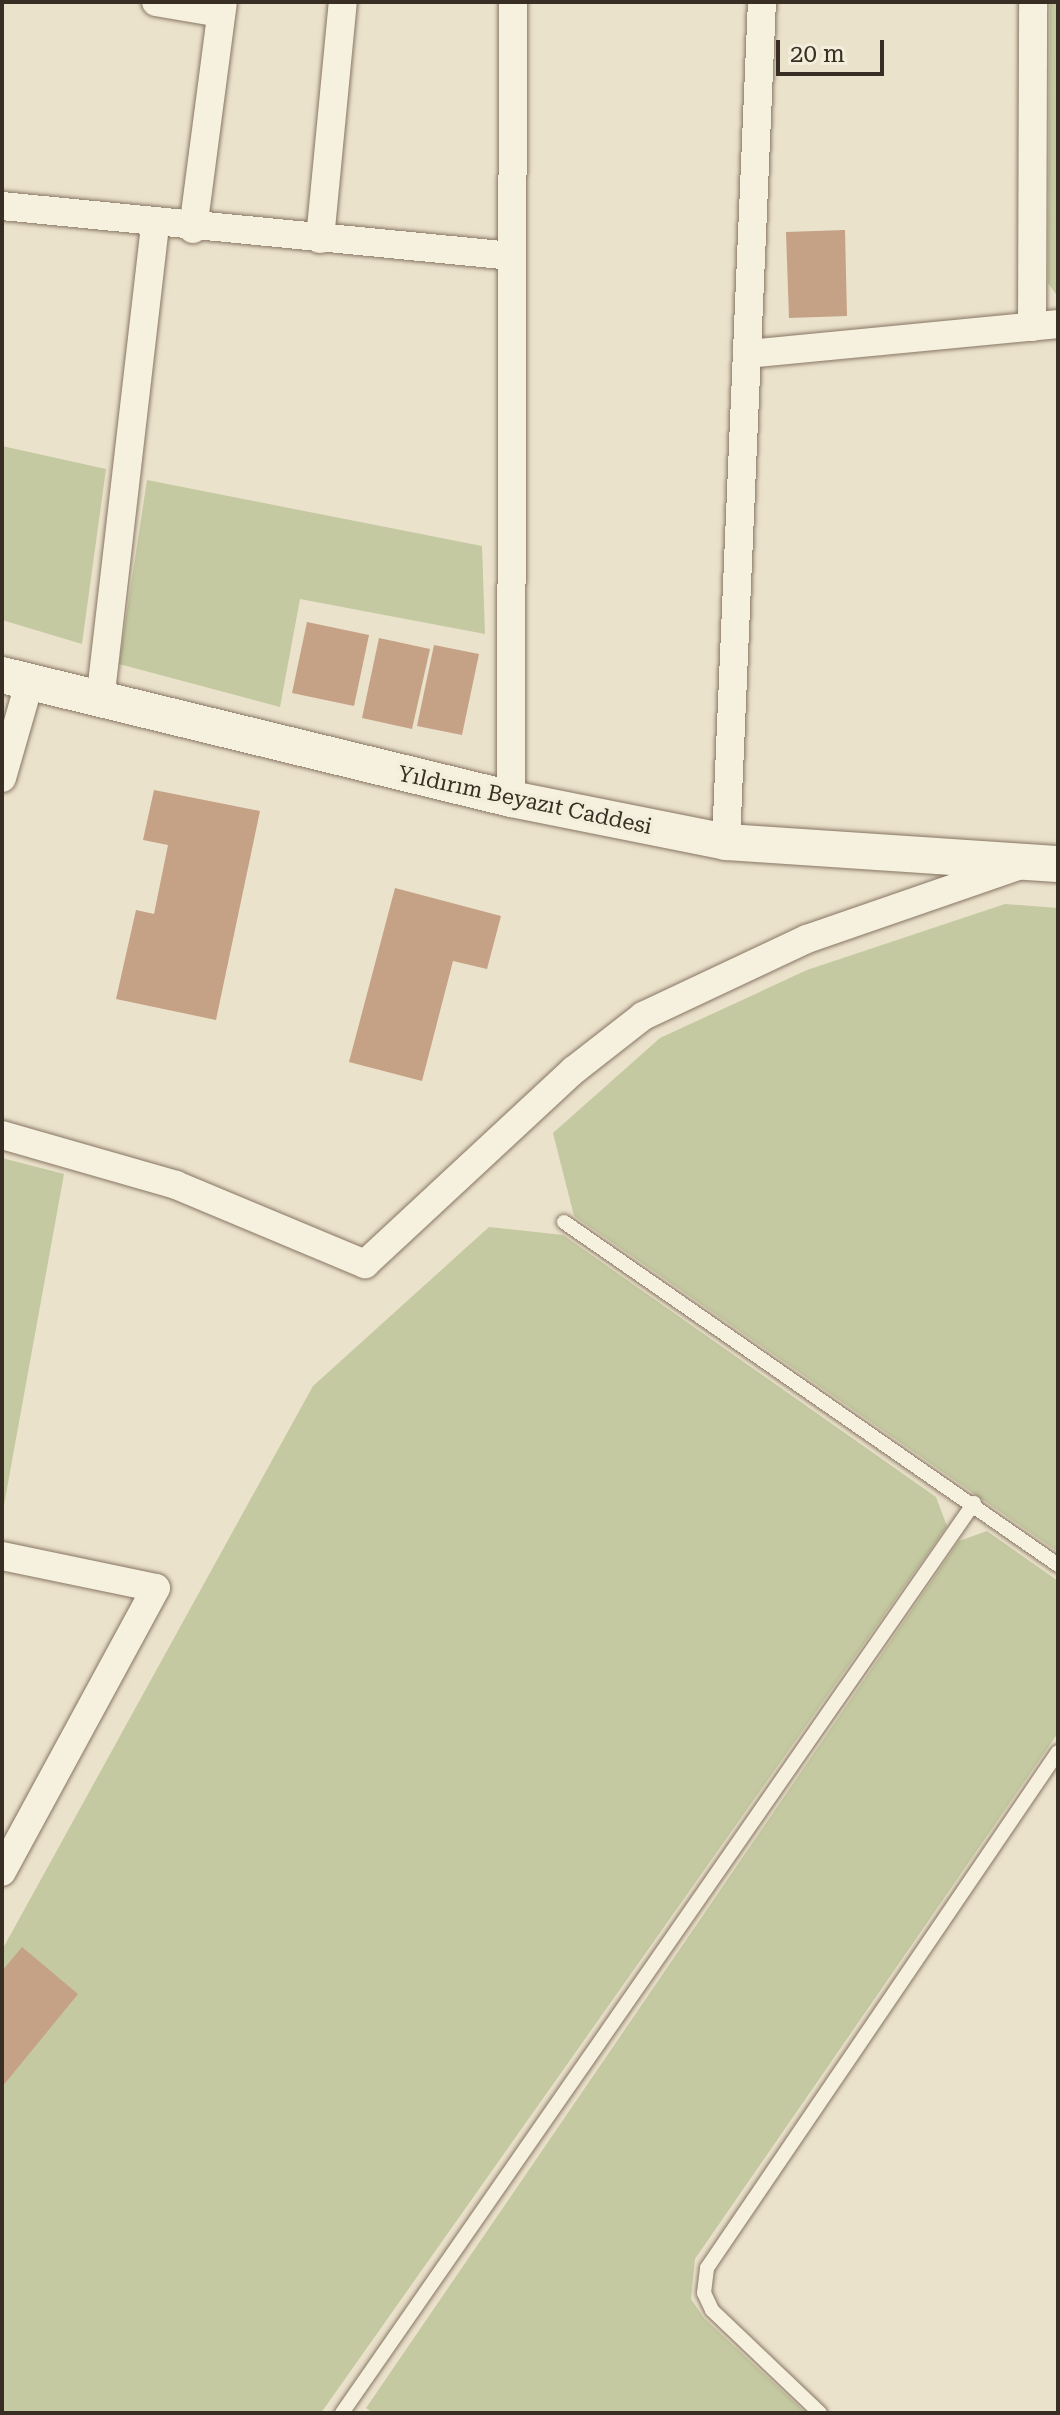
<!DOCTYPE html>
<meta charset="utf-8">
<style>
body{margin:0}
#map{position:relative;width:1060px;height:2415px;overflow:hidden;background:#ebe2cc;font-family:"Roboto Serif",serif}
div>[style]{position:absolute}
.green>*{inset:0;background:#c4c9a1}
.building>*{inset:0;background:#c5a186}
.roads{filter:drop-shadow(0 0 2px #877662) drop-shadow(0 0 2px #877662)}
.service>*{height:14px;margin:-7px;padding:0 7px;transform-origin:7px;border-radius:7px;background:#f6f0df}
.minor>*{height:28px;margin:-14px;padding:0 14px;transform-origin:14px;border-radius:14px;background:#f6f0df}
.tertiary>*{height:36px;margin:-18px;padding:0 18px;transform-origin:18px;border-radius:18px;background:#f6f0df}
span{translate:-50% -50%;white-space:nowrap;text-align:center;line-height:1.15;-webkit-text-stroke:7px #f3eddb;paint-order:stroke}
.street-label{font-size:22px;color:#392e23}
.frame{position:absolute;inset:0;border:4px solid #392e23;pointer-events:none}
.scale{position:absolute;left:776px;top:40px;width:108px;height:36px;box-sizing:border-box;border:4px solid #392e23;border-top:0;padding-left:10px;font-size:24px;line-height:28px;white-space:nowrap;color:#392e23;-webkit-text-stroke:6px #f3eddb;paint-order:stroke}
</style>
<div id="map">
<div class="green">
<div style="clip-path:polygon(1050px 2px,1058px 2px,1058px 297px,1048px 283px)"></div>
<div style="clip-path:polygon(2px 446px,106px 469px,82px 644px,2px 620px)"></div>
<div style="clip-path:polygon(147px 480px,482px 546px,485px 634px,300px 599px,280px 707px,119px 664px)"></div>
<div style="clip-path:polygon(1005px 904px,1058px 908px,1058px 1552px,574px 1216px,553px 1133px,660px 1038px,807px 970px)"></div>
<div style="clip-path:polygon(2px 1158px,64px 1174px,2px 1516px)"></div>
<div style="clip-path:polygon(489px 1227px,563px 1235px,936px 1497px,947px 1526px,321px 2413px,2px 2413px,2px 1950px,313px 1386px)"></div>
<div style="clip-path:polygon(987px 1531px,1058px 1581px,1058px 1733px,695px 2259px,691px 2299px,704px 2318px,806px 2413px,373px 2413px,366px 2408px,959px 1541px)"></div>
</div>
<div class="building">
<div style="clip-path:polygon(845px 230px,847px 316px,789px 318px,786px 232px)"></div>
<div style="clip-path:polygon(307px 622px,369px 635px,354px 706px,292px 693px)"></div>
<div style="clip-path:polygon(379px 638px,430px 649px,412px 729px,362px 718px)"></div>
<div style="clip-path:polygon(434px 645px,479px 654px,462px 735px,417px 726px)"></div>
<div style="clip-path:polygon(154px 790px,260px 811px,216px 1020px,116px 999px,136px 910px,154px 914px,168px 845px,143px 840px)"></div>
<div style="clip-path:polygon(395px 888px,501px 916px,487px 969px,453px 961px,422px 1081px,349px 1062px)"></div>
<div style="clip-path:polygon(22px 1947px,78px 1994px,2px 2087px,2px 1971px)"></div>
</div>
<div class="roads">
<div class="service">
<div style="left:564px;top:1222px;width:601px;rotate:34.77deg"></div>
<div style="left:342px;top:2413px;width:1108px;rotate:-55.22deg"></div>
<div style="left:820px;top:2413px;width:149px;rotate:-136.4deg"></div>
<div style="left:712px;top:2310px;width:19px;rotate:-115deg"></div>
<div style="left:704px;top:2293px;width:25px;rotate:-83deg"></div>
<div style="left:707px;top:2268px;width:624px;rotate:-55.78deg"></div>
</div>
<div class="minor">
<div style="left:156px;top:2px;width:66px;rotate:9.6deg"></div>
<div style="left:2px;top:206px;width:512px;rotate:5.6deg"></div>
<div style="left:193px;top:229px;width:229px;rotate:-82.5deg"></div>
<div style="left:320px;top:239px;width:238px;rotate:-84.5deg"></div>
<div style="left:1032px;top:327px;width:325px;rotate:-89.8deg"></div>
<div style="left:747px;top:354px;width:312px;rotate:-5.5deg"></div>
<div style="left:100px;top:701px;width:477px;rotate:-83.4deg"></div>
<div style="left:2px;top:778px;width:98px;rotate:-74deg"></div>
<div style="left:511px;top:799px;width:797px;rotate:-89.86deg"></div>
<div style="left:726px;top:842px;width:841px;rotate:-87.55deg"></div>
<div style="left:2px;top:1135px;width:181px;rotate:16deg"></div>
<div style="left:176px;top:1185px;width:205px;rotate:22.7deg"></div>
<div style="left:365px;top:1264px;width:285px;rotate:-42.9deg"></div>
<div style="left:574px;top:1070px;width:88px;rotate:-38deg"></div>
<div style="left:643px;top:1016px;width:181px;rotate:-25.2deg"></div>
<div style="left:807px;top:939px;width:226px;rotate:-19.1deg"></div>
<div style="left:2px;top:1556px;width:157px;rotate:11.7deg"></div>
<div style="left:156px;top:1588px;width:323px;rotate:118.5deg"></div>
</div>
<div class="tertiary">
<div style="left:2px;top:675px;width:524px;rotate:13.69deg"></div>
<div style="left:511px;top:799px;width:219px;rotate:11.3deg"></div>
<div style="left:726px;top:842px;width:333px;rotate:3.8deg"></div>
</div>
</div>
<div class="street-label">
<span style="left:525px;top:800px;rotate:12deg">Yıldırım Beyazıt Caddesi</span>
</div>
<div class="frame"></div>
<div class="scale">20 m</div>
</div>
